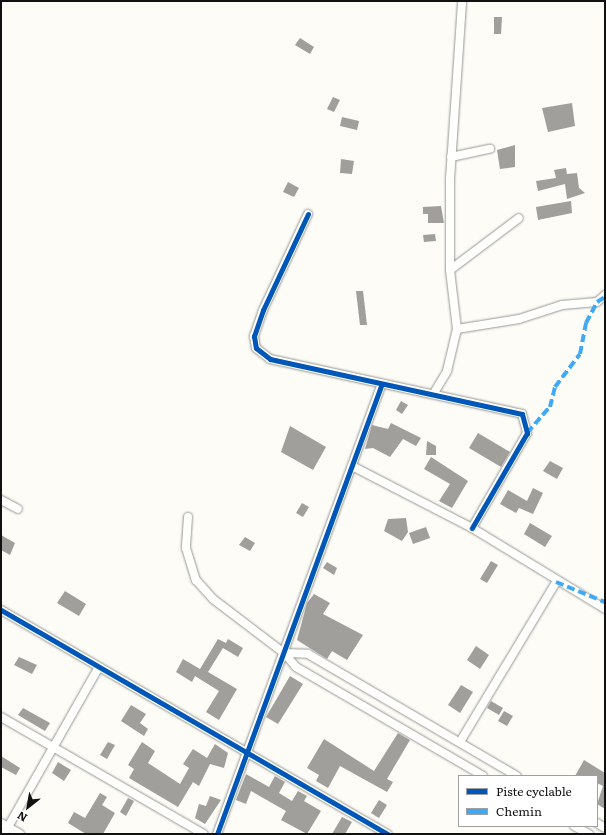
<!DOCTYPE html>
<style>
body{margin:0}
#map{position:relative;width:606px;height:835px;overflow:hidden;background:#fdfcf7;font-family:Literata,serif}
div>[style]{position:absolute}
.building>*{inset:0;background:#a19f9c}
.roads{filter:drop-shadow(0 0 1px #979795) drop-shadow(0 0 1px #979795)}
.street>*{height:8px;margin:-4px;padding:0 4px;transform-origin:4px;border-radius:4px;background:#fffffe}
.quiet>*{height:4px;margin-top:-2px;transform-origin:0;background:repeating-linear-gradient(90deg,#3fa9f5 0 8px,transparent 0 12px)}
.cycleway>*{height:5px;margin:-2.5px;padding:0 2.5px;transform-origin:2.5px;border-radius:2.5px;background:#0057b8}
span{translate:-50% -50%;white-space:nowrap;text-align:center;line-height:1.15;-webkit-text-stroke:4px #fff;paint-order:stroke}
.frame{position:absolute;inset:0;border:2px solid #111;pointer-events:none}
.legend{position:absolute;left:458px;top:775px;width:140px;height:52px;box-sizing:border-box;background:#fff;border:1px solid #a0a0a0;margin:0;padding:5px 7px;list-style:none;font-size:12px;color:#111}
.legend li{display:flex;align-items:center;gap:8px;height:20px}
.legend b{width:20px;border:1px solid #a0a0a0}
.north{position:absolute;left:8px;top:787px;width:40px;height:40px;-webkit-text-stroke:3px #fff;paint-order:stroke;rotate:211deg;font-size:11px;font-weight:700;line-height:16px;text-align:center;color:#111}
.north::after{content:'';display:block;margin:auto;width:14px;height:18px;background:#111;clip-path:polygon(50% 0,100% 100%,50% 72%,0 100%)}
</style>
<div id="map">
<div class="building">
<div style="clip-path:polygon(494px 17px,502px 17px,501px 34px,494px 34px)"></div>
<div style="clip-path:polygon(300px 38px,314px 47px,310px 54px,295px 45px)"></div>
<div style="clip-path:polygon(333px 97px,340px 100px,334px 112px,327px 109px)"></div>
<div style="clip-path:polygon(572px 103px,575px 126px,548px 132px,542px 108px)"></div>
<div style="clip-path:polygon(342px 117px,359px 121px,357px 130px,340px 126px)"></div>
<div style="clip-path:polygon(515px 145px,515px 167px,500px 169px,497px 150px)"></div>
<div style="clip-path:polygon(341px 159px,354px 161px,352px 174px,340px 173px)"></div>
<div style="clip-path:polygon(566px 168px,567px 174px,577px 173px,579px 188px,585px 193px,567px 199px,565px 184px,538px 191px,536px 181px,556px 178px,554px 170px)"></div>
<div style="clip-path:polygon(288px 182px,299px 188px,294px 197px,283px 192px)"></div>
<div style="clip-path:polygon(571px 201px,572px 213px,538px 220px,536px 207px)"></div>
<div style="clip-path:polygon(441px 206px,444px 223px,428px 223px,428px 214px,423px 214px,423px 207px)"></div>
<div style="clip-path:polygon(435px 234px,436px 241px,424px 242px,423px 235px)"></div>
<div style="clip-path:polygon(356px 291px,363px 291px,367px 325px,360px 325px)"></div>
<div style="clip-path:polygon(401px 401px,408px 405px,402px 414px,396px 410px)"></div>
<div style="clip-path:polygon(391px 423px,421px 438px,416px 446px,403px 439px,390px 457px,373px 448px,365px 449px,372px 425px,388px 429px)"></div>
<div style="clip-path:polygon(290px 426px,326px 447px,313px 470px,281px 452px)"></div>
<div style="clip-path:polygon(478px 433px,510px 452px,501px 467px,469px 448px)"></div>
<div style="clip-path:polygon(427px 441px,436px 446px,436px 455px,426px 455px)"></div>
<div style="clip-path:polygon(431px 457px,468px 481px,452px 508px,439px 501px,450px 484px,424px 469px)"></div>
<div style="clip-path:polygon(550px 461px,563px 468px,557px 479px,543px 471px)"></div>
<div style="clip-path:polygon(533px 488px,543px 493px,533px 514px,519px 508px,516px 513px,500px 504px,508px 490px,527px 501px)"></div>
<div style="clip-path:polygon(302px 503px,309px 507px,303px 517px,296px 513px)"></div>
<div style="clip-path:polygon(406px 518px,408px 532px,402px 541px,384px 531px,388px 519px)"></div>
<div style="clip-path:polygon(530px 523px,552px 536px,545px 547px,524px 534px)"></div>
<div style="clip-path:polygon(426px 527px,430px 538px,413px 544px,409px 533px)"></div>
<div style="clip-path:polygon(1px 535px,15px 543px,10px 555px,1px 550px)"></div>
<div style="clip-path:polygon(245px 537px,255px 543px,250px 551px,239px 545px)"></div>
<div style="clip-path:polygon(491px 561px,498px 565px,487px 583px,480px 579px)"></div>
<div style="clip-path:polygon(327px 562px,337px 568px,334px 575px,323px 568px)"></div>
<div style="clip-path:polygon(65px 591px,86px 604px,79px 616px,57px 603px)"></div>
<div style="clip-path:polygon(314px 594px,330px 603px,323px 614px,363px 635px,347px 660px,332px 651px,327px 659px,297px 640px,307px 603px)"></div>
<div style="clip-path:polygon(218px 639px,226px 643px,228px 639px,243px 648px,238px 657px,223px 648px,208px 672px,237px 689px,219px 720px,206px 712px,219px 691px,195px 676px,192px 682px,176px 672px,183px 659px,200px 669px)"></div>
<div style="clip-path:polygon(476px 646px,489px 655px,480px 669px,467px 660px)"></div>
<div style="clip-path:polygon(19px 657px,37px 665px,32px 674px,14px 665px)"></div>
<div style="clip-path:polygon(290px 676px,303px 684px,278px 724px,266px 717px)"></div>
<div style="clip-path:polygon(461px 685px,473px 692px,460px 713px,448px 705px)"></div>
<div style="clip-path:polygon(491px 701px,503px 708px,499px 715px,487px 708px)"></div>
<div style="clip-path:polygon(131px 705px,146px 714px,140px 723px,148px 729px,144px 736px,121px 721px)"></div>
<div style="clip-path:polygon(23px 708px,50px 723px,45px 731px,18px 715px)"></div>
<div style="clip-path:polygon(504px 711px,513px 716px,507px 726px,498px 721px)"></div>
<div style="clip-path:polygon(398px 733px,410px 740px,387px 779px,393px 782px,387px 792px,340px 766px,328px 788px,316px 781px,319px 775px,307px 768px,324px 739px,374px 771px)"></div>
<div style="clip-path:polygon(108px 742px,115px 745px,107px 759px,100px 755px)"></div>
<div style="clip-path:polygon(142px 742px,155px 751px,148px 763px,180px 784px,189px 768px,183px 764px,193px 749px,207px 758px,215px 744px,228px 753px,224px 768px,210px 764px,199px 786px,193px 782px,178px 807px,129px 778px,134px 769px,128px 765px)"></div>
<div style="clip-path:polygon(1px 756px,20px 768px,16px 775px,1px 767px)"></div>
<div style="clip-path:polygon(584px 760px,605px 773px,605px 809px,597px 804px,603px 786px,597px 783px,597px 776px,575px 776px)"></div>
<div style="clip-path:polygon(58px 762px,71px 770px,64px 781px,52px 773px)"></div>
<div style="clip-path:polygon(246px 774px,269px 787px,275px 776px,285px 782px,279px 793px,292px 801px,298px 791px,307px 796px,304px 801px,321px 811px,307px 834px,281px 820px,286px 811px,251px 791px,246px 804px,236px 800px)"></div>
<div style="clip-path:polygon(100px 793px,107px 797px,102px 805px,115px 813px,103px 834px,86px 834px,68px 823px,74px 812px,85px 818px)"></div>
<div style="clip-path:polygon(210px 796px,221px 800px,205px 824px,195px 818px,199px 804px,206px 806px)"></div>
<div style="clip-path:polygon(128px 798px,134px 801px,126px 816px,120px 812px)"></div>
<div style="clip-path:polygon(379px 800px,387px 805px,379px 818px,371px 813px)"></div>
<div style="clip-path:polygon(342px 817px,352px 822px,345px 834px,332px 834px)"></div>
</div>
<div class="roads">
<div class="street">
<div style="left:451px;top:157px;width:40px;rotate:-12deg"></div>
<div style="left:308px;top:214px;width:106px;rotate:115.1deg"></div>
<div style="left:263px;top:310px;width:28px;rotate:109deg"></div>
<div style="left:254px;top:336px;width:12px;rotate:81deg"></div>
<div style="left:256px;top:348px;width:18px;rotate:38deg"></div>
<div style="left:270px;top:359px;width:258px;rotate:12.3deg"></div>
<div style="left:522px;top:414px;width:20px;rotate:75deg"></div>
<div style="left:527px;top:433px;width:110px;rotate:120.1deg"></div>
<div style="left:450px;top:270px;width:86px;rotate:-37deg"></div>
<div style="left:457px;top:329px;width:63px;rotate:-9.2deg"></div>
<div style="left:519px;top:319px;width:45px;rotate:-18deg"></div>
<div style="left:562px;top:305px;width:35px;rotate:-5deg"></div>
<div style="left:597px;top:302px;width:11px;rotate:-41deg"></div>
<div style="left:434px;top:393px;width:26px;rotate:-59deg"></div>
<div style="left:447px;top:371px;width:43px;rotate:-76.6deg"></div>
<div style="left:457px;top:329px;width:59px;rotate:-96.8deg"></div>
<div style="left:450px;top:270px;width:91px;rotate:-90deg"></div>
<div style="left:450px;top:179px;width:178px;rotate:-86.1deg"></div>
<div style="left:352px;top:466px;width:135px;rotate:27.3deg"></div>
<div style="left:472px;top:528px;width:156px;rotate:31.3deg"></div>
<div style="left:1px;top:500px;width:19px;rotate:28deg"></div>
<div style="left:188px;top:517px;width:31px;rotate:94deg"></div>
<div style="left:186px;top:548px;width:34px;rotate:73deg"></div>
<div style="left:196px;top:580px;width:25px;rotate:48deg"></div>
<div style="left:213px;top:599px;width:89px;rotate:37.3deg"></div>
<div style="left:284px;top:653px;width:18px;rotate:49deg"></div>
<div style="left:296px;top:667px;width:216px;rotate:30.2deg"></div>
<div style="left:1px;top:610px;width:447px;rotate:30.1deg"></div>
<div style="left:284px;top:653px;width:24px;rotate:2deg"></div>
<div style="left:308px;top:654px;width:242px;rotate:30.3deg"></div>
<div style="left:1px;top:717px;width:234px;rotate:30deg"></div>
<div style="left:460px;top:742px;width:187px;rotate:-59deg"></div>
<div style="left:1px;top:823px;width:22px;rotate:30deg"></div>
<div style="left:597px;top:823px;width:9px;rotate:32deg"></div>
<div style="left:574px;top:826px;width:17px;rotate:28deg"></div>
<div style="left:4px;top:834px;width:192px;rotate:-60.4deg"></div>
<div style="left:217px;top:834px;width:477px;rotate:-69.9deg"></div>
</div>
</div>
<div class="quiet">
<div style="left:527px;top:433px;width:35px;rotate:-49deg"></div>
<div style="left:550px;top:407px;width:21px;rotate:-76deg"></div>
<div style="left:555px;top:387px;width:41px;rotate:-52.9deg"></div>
<div style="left:580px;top:354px;width:32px;rotate:-79deg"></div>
<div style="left:586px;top:323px;width:24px;rotate:-62deg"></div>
<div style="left:597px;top:302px;width:9px;rotate:-32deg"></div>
<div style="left:556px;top:582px;width:53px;rotate:22.2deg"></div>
</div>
<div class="cycleway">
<div style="left:308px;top:214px;width:106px;rotate:115.1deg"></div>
<div style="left:263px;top:310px;width:28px;rotate:109deg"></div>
<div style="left:254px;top:336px;width:12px;rotate:81deg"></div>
<div style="left:256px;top:348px;width:18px;rotate:38deg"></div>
<div style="left:270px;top:359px;width:258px;rotate:12.3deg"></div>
<div style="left:522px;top:414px;width:20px;rotate:75deg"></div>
<div style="left:527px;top:433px;width:110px;rotate:120.1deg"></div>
<div style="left:1px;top:610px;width:447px;rotate:30.1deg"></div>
<div style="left:217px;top:834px;width:477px;rotate:-69.9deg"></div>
</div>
<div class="frame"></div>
<ul class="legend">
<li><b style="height:5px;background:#0057b8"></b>Piste cyclable</li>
<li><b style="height:5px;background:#3fa9f5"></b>Chemin</li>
</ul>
<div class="north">N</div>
</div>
